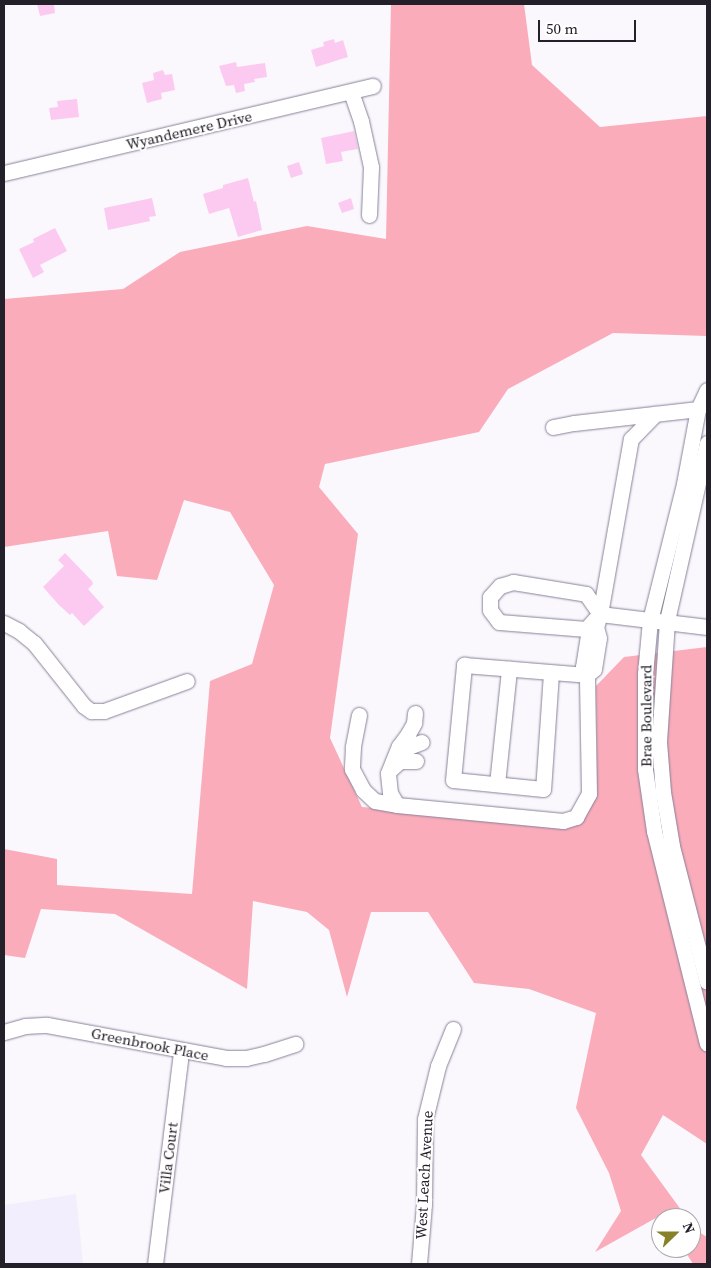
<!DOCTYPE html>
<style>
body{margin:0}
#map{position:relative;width:711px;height:1268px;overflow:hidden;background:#faf8fd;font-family:"Source Serif 4",serif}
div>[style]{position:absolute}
.built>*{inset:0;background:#f3eefd}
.green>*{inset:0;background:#faacba}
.building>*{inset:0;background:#fccaf0}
.roads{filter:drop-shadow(0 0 1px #898099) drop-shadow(0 0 1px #898099)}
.minor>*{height:15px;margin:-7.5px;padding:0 7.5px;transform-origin:7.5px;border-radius:7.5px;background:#fff}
span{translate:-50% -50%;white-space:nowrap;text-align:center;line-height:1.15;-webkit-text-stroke:4px #fff;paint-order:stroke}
.street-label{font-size:15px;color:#24202a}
.frame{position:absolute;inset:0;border:5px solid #24202a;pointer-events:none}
.north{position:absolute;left:651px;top:1208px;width:50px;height:50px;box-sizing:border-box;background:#fff;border:1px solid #a7a6aa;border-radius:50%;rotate:68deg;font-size:14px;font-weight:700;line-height:20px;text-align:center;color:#24202a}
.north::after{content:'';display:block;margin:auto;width:18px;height:22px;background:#878129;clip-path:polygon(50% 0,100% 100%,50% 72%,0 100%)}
.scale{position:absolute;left:538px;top:20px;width:98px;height:22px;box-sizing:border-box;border:2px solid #24202a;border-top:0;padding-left:6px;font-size:15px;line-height:18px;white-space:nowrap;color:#24202a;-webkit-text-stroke:4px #fff;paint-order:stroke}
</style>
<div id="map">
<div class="built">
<div style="clip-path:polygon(76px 1194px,83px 1264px,4px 1264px,4px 1205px)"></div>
</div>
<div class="green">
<div style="clip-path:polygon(391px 4px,524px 4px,532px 65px,600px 127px,707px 116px,707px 336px,613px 333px,508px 389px,479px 432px,325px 464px,319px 487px,358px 534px,330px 738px,362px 807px,577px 825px,597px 791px,596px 686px,624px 657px,707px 647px,707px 1144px,663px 1115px,641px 1155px,687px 1218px,665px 1218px,663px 1214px,595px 1252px,621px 1211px,609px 1173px,576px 1108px,596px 1013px,529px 989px,474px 983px,428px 912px,371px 912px,347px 997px,329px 930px,307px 912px,253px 901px,247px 989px,115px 914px,41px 909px,25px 958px,4px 955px,4px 849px,57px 859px,57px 885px,192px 894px,210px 681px,252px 664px,274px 585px,230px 512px,184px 500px,157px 580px,117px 576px,108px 531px,4px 547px,4px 299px,123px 289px,180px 252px,307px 226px,386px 239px)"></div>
<div style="clip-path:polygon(691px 1223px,697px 1231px,707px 1237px,707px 1264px,693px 1264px,683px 1248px,691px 1248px)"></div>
</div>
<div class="building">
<div style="clip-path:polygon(37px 4px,54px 4px,55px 13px,40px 16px)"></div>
<div style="clip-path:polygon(334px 39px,335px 43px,343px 40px,348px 57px,316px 67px,311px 50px,324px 46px,323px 42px)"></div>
<div style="clip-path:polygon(236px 62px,237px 67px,265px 63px,267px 77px,254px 79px,255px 82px,244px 84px,245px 91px,236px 93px,234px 85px,226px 86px,219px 66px)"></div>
<div style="clip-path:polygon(163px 70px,165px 75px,172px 74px,175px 90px,161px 93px,162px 99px,147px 103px,142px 83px,154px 80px,153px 73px)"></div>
<div style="clip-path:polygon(77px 99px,79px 117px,51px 120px,49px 108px,58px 107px,57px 101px)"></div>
<div style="clip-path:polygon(354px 131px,358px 149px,341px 152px,343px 161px,326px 164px,321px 138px)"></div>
<div style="clip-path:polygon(299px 162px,303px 174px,291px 178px,287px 166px)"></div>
<div style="clip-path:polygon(248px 178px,254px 202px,256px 201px,262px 230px,238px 237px,229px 208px,209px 214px,203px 194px,223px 188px,223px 185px)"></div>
<div style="clip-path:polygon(152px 198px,156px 216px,149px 217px,150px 221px,108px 230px,104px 208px)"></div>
<div style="clip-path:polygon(351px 198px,354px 209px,342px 213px,338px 203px)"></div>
<div style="clip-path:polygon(55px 228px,67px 251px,40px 265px,44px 272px,33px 278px,19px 249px,34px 242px,33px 239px)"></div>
<div style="clip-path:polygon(65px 553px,92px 581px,93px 584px,88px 589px,104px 607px,84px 626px,72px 613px,70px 615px,59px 605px,43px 587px,64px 566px,58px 560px)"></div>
</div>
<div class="roads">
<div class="minor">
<div style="left:351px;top:92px;width:31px;rotate:71deg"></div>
<div style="left:361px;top:121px;width:47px;rotate:77.7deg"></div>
<div style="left:371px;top:167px;width:48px;rotate:92.4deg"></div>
<div style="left:4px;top:173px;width:379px;rotate:-13.3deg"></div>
<div style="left:707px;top:390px;width:21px;rotate:115deg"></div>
<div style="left:698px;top:409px;width:76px;rotate:100.6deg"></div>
<div style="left:684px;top:484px;width:140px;rotate:104deg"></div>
<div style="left:650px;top:620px;width:54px;rotate:95.3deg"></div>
<div style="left:645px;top:674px;width:95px;rotate:90deg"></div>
<div style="left:645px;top:769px;width:63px;rotate:81.7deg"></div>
<div style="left:654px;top:831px;width:219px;rotate:76deg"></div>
<div style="left:553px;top:427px;width:21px;rotate:-11deg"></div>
<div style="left:574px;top:423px;width:125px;rotate:-6.4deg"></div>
<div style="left:707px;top:443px;width:182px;rotate:102.7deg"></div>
<div style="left:667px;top:621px;width:121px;rotate:93.8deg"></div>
<div style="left:659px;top:742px;width:50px;rotate:85.4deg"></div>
<div style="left:663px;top:792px;width:55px;rotate:80.5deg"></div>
<div style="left:672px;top:846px;width:140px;rotate:75.6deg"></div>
<div style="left:595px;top:619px;width:13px;rotate:132deg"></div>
<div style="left:586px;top:629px;width:87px;rotate:-175.4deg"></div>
<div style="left:499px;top:622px;width:15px;rotate:-127deg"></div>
<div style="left:490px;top:610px;width:13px;rotate:-90deg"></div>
<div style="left:490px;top:597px;width:15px;rotate:-48deg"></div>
<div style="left:500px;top:586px;width:14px;rotate:-17deg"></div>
<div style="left:513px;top:582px;width:74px;rotate:9.3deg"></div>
<div style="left:586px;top:594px;width:24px;rotate:55deg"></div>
<div style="left:600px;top:614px;width:108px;rotate:6.9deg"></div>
<div style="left:4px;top:623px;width:17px;rotate:28deg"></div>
<div style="left:19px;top:631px;width:19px;rotate:39deg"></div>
<div style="left:34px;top:643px;width:80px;rotate:51.6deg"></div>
<div style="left:84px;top:706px;width:9px;rotate:36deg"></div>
<div style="left:91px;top:711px;width:13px"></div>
<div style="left:104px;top:711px;width:88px;rotate:-19.9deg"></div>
<div style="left:551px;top:673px;width:116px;rotate:93.9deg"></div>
<div style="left:543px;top:789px;width:90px;rotate:-174.3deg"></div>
<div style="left:453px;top:780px;width:116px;rotate:-84.5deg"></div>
<div style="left:464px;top:665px;width:123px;rotate:4.6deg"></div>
<div style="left:587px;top:675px;width:9px;rotate:-41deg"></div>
<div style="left:594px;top:669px;width:31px;rotate:-81deg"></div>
<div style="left:599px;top:638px;width:11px;rotate:-105deg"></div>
<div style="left:359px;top:715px;width:33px;rotate:101deg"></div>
<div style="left:353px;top:747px;width:22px;rotate:93deg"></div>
<div style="left:352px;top:769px;width:24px;rotate:62deg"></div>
<div style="left:363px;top:790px;width:16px;rotate:43deg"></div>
<div style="left:375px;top:801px;width:22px;rotate:10deg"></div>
<div style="left:397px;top:805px;width:167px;rotate:5.5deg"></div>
<div style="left:563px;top:821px;width:14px;rotate:-17deg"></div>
<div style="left:576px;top:817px;width:26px;rotate:-61deg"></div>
<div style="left:589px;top:794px;width:119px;rotate:-91deg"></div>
<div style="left:587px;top:675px;width:9px;rotate:-117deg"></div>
<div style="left:583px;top:667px;width:32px;rotate:-81deg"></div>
<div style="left:588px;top:635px;width:11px;rotate:-45deg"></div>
<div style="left:596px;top:627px;width:14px;rotate:-73deg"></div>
<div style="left:600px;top:614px;width:178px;rotate:-80deg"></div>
<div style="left:631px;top:439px;width:35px;rotate:-46deg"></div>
<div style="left:398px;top:754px;width:5px;rotate:-53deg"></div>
<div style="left:401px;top:750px;width:22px;rotate:-21deg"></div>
<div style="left:390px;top:770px;width:13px;rotate:-42deg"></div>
<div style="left:400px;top:761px;width:16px"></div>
<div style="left:497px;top:784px;width:116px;rotate:-84deg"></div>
<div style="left:397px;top:805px;width:14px;rotate:-120deg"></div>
<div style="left:390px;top:793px;width:20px;rotate:-96deg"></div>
<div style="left:388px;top:773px;width:29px;rotate:-68deg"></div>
<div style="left:399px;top:746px;width:15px;rotate:-53deg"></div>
<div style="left:408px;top:734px;width:13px;rotate:-61deg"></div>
<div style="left:414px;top:723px;width:10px;rotate:-84deg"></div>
<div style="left:4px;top:1032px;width:22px;rotate:-16deg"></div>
<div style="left:25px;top:1026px;width:22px;rotate:-3deg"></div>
<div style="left:47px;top:1025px;width:182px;rotate:10.4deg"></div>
<div style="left:226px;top:1058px;width:20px"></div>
<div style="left:246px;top:1058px;width:18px;rotate:-13deg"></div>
<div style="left:264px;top:1054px;width:33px;rotate:-18deg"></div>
<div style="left:155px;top:1264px;width:215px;rotate:-83deg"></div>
<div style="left:419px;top:1264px;width:60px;rotate:-85.2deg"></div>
<div style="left:424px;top:1204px;width:85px;rotate:-89.3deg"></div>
<div style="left:425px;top:1119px;width:55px;rotate:-76.2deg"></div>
<div style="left:438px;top:1066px;width:40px;rotate:-68deg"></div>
</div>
</div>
<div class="street-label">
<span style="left:189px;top:130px;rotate:-13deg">Wyandemere Drive</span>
<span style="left:646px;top:716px;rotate:-90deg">Brae Boulevard</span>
<span style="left:150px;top:1044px;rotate:11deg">Greenbrook Place</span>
<span style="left:168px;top:1158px;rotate:-83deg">Villa Court</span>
<span style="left:424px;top:1175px;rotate:-87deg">West Leach Avenue</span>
</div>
<div class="frame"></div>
<div class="north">N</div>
<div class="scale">50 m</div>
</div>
